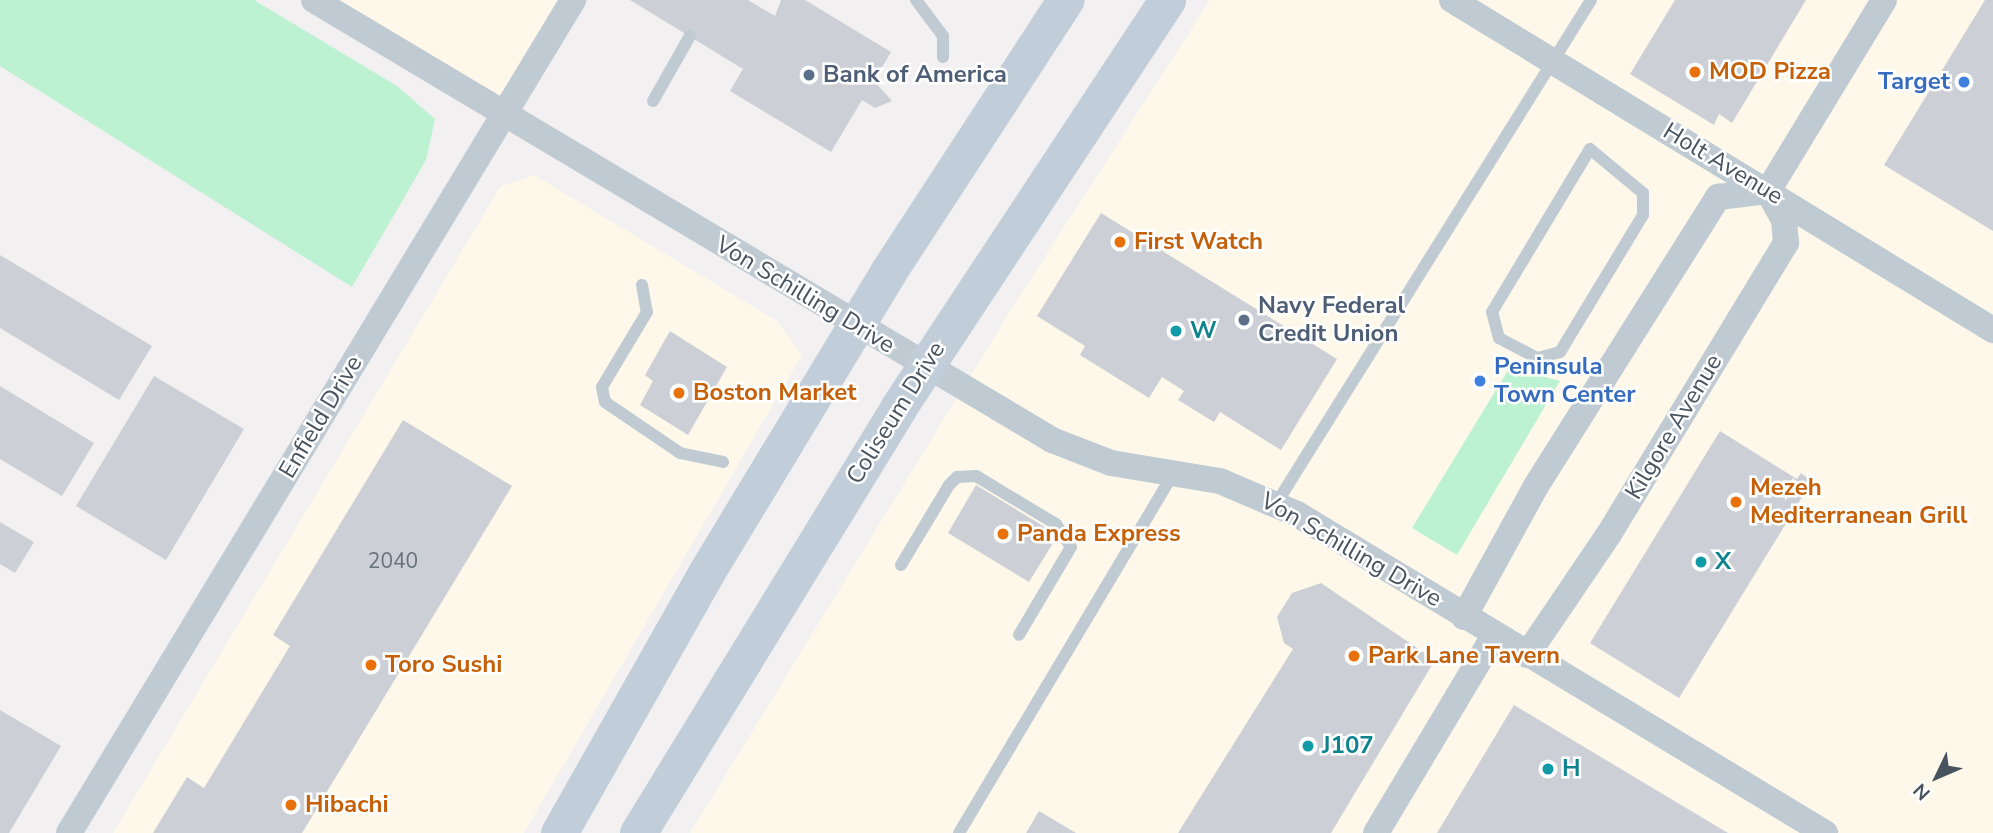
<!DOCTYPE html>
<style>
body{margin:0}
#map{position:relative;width:1993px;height:833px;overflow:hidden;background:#f2f0f0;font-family:"Nunito Sans",sans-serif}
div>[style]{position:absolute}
.commercial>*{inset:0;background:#fdf8e9}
.green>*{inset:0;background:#bcf2d2}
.building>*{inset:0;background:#cccfd5}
.lane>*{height:12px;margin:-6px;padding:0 6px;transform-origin:6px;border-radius:6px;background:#c0cad2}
.street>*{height:26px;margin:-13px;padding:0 13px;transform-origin:13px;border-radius:13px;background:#c0cad2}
.secondary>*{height:37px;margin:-18.5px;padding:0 18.5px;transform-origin:18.5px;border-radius:18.5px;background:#c2cdda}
.dots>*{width:19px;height:19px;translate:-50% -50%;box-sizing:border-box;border:4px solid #fff;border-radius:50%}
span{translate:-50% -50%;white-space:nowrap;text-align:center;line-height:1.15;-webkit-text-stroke:5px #fff;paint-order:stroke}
.number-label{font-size:21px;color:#68727c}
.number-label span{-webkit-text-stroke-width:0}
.food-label{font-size:24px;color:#c56008;font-weight:700}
.left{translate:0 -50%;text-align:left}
.service-label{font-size:24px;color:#4e5e75;font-weight:700}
.shop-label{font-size:24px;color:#366cbe;font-weight:700}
.right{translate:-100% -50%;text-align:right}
.street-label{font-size:24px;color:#47535f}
.culture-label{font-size:24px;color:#0d838f;font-weight:700}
.north{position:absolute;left:1902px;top:742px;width:70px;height:70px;-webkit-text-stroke:5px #fff;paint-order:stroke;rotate:226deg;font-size:19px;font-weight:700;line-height:28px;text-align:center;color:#47535f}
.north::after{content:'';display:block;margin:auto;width:24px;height:32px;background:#47535f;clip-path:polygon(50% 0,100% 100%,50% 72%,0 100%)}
</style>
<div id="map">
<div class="commercial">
<div style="clip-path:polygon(305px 0,564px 0,502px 116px)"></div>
<div style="clip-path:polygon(1210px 0,1993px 0,1993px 833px,690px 833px,1012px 308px)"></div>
<div style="clip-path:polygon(534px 175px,777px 321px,802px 355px,524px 833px,113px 833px,500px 187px)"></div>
</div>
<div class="green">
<div style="clip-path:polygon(0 0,254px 0,397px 86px,435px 119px,426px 160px,352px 287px,0 66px)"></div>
<div style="clip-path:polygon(1510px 367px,1560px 381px,1457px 555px,1412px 528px)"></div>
</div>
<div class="building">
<div style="clip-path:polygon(630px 0,748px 0,775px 16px,781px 0,805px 0,891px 52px,874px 81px,892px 101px,875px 108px,862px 100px,831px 152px,730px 91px,743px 69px)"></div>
<div style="clip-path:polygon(1675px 0,1806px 0,1732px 123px,1719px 114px,1714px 125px,1630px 74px)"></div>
<div style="clip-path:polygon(1985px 0,1993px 0,1993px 231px,1884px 165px)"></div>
<div style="clip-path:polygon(1101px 213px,1337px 359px,1281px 450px,1220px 412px,1214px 422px,1178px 400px,1184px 391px,1162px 377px,1149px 398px,1080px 355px,1085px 346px,1037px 316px)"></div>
<div style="clip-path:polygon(0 255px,152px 346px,119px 400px,0 328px)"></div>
<div style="clip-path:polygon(670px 331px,727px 367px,688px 435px,640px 405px,653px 381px,645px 375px)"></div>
<div style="clip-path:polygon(154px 376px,244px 429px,166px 560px,76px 506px)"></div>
<div style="clip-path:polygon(0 386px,94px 443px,62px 496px,0 459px)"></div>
<div style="clip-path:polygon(403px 420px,512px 486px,302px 833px,153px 833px,187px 777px,204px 788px,290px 646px,273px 635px)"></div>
<div style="clip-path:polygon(1720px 431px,1797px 479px,1801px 473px,1812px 481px,1679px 698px,1590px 643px)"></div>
<div style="clip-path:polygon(976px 485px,1058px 535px,1029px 582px,948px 533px)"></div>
<div style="clip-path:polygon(0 522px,34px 542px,15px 573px,0 564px)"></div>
<div style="clip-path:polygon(1321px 583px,1435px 660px,1331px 833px,1178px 833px,1293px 649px,1284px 643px,1277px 617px,1292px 593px)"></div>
<div style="clip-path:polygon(1514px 705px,1728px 833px,1437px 833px)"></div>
<div style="clip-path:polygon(0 710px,61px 746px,9px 833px,0 833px)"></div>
<div style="clip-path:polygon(1039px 811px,1076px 833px,1026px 833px)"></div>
</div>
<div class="lane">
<div style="left:916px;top:0;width:45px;rotate:53.1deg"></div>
<div style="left:943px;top:36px;width:21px;rotate:90deg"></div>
<div style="left:653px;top:101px;width:75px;rotate:-60.4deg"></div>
<div style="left:1590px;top:149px;width:69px;rotate:39.7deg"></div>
<div style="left:1643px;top:193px;width:22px;rotate:90deg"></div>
<div style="left:1643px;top:215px;width:160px;rotate:121.2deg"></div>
<div style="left:1560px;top:352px;width:24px;rotate:165deg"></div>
<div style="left:1537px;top:358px;width:43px;rotate:-152.2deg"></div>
<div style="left:1499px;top:338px;width:27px;rotate:-105deg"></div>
<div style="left:1492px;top:312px;width:190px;rotate:-59deg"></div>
<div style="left:642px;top:285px;width:27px;rotate:80deg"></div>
<div style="left:647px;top:312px;width:87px;rotate:121deg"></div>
<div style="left:602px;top:387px;width:15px;rotate:79deg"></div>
<div style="left:605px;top:402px;width:91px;rotate:34.2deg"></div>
<div style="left:680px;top:453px;width:44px;rotate:11.8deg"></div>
<div style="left:1276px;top:504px;width:594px;rotate:-57.99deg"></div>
<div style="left:901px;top:565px;width:93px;rotate:-59deg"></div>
<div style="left:949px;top:485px;width:11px;rotate:-45deg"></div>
<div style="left:957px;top:477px;width:19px;rotate:-3deg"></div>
<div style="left:976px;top:476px;width:93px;rotate:31deg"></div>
<div style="left:1056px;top:524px;width:27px;rotate:57deg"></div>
<div style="left:1071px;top:547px;width:102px;rotate:120.6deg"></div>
<div style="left:959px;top:833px;width:420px;rotate:-59.2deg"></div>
</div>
<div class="street">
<div style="left:314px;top:0;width:859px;rotate:30.8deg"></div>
<div style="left:1052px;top:440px;width:63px;rotate:21.3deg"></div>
<div style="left:1111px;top:463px;width:110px;rotate:9.4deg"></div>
<div style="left:1220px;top:481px;width:84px;rotate:23.2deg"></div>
<div style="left:1297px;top:514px;width:617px;rotate:31.14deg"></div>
<div style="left:1452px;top:0;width:634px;rotate:31.38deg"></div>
<div style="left:1768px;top:191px;width:223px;rotate:-58.7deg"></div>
<div style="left:1464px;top:617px;width:149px;rotate:-61.2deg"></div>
<div style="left:1536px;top:486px;width:342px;rotate:-57.8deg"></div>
<div style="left:1718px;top:197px;width:50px;rotate:-6.8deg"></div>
<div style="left:1527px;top:655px;width:146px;rotate:-55.9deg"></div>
<div style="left:1609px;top:534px;width:341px;rotate:-58.7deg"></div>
<div style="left:1786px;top:243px;width:23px;rotate:-95deg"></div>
<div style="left:1784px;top:220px;width:31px;rotate:-119deg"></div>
<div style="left:69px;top:833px;width:974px;rotate:-58.82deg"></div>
<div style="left:1376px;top:833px;width:230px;rotate:-59.1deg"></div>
</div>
<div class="secondary">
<div style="left:559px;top:833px;width:299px;rotate:-60.5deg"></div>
<div style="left:706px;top:573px;width:352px;rotate:-58.8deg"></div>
<div style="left:888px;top:272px;width:325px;rotate:-56.9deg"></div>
<div style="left:638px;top:833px;width:498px;rotate:-58.5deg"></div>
<div style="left:898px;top:408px;width:489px;rotate:-56.6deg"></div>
</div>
<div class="dots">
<div style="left:1695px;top:72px;background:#e8710a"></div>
<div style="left:809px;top:75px;background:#5c6f8a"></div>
<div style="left:1964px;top:82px;background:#3f7fe0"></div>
<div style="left:1120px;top:242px;background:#e8710a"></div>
<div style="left:1244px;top:320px;background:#5c6f8a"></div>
<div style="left:1176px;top:331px;background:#0f9aa8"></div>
<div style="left:1480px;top:381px;background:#3f7fe0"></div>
<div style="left:679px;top:393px;background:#e8710a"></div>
<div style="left:1736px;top:502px;background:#e8710a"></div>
<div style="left:1003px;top:534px;background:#e8710a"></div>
<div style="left:1701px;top:562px;background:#0f9aa8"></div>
<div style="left:1354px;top:656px;background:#e8710a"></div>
<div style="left:371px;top:665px;background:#e8710a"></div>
<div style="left:1308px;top:746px;background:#0f9aa8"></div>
<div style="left:1548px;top:769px;background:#0f9aa8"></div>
<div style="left:291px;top:805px;background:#e8710a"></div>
</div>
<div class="number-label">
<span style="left:393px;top:561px">2040</span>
</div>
<div class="food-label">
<span class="left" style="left:1709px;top:72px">MOD Pizza</span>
<span class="left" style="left:1134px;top:242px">First Watch</span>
<span class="left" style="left:693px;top:393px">Boston Market</span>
<span class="left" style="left:1750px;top:502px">Mezeh<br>Mediterranean Grill</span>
<span class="left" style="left:1017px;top:534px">Panda Express</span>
<span class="left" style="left:1368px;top:656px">Park Lane Tavern</span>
<span class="left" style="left:385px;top:665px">Toro Sushi</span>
<span class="left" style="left:305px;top:805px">Hibachi</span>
</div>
<div class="service-label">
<span class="left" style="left:823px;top:75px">Bank of America</span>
<span class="left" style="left:1258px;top:320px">Navy Federal<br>Credit Union</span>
</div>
<div class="shop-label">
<span class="right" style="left:1950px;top:82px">Target</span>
<span class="left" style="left:1494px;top:381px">Peninsula<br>Town Center</span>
</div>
<div class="street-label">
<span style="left:1723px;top:164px;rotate:31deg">Holt Avenue</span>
<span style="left:805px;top:295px;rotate:31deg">Von Schilling Drive</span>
<span style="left:896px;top:413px;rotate:-58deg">Coliseum Drive</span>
<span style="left:321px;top:417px;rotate:-59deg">Enfield Drive</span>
<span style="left:1674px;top:427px;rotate:-59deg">Kilgore Avenue</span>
<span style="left:1351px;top:550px;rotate:30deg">Von Schilling Drive</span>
</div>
<div class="culture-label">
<span class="left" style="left:1190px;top:331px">W</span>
<span class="left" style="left:1715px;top:562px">X</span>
<span class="left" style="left:1322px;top:746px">J107</span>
<span class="left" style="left:1562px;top:769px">H</span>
</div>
<div class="north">N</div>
</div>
